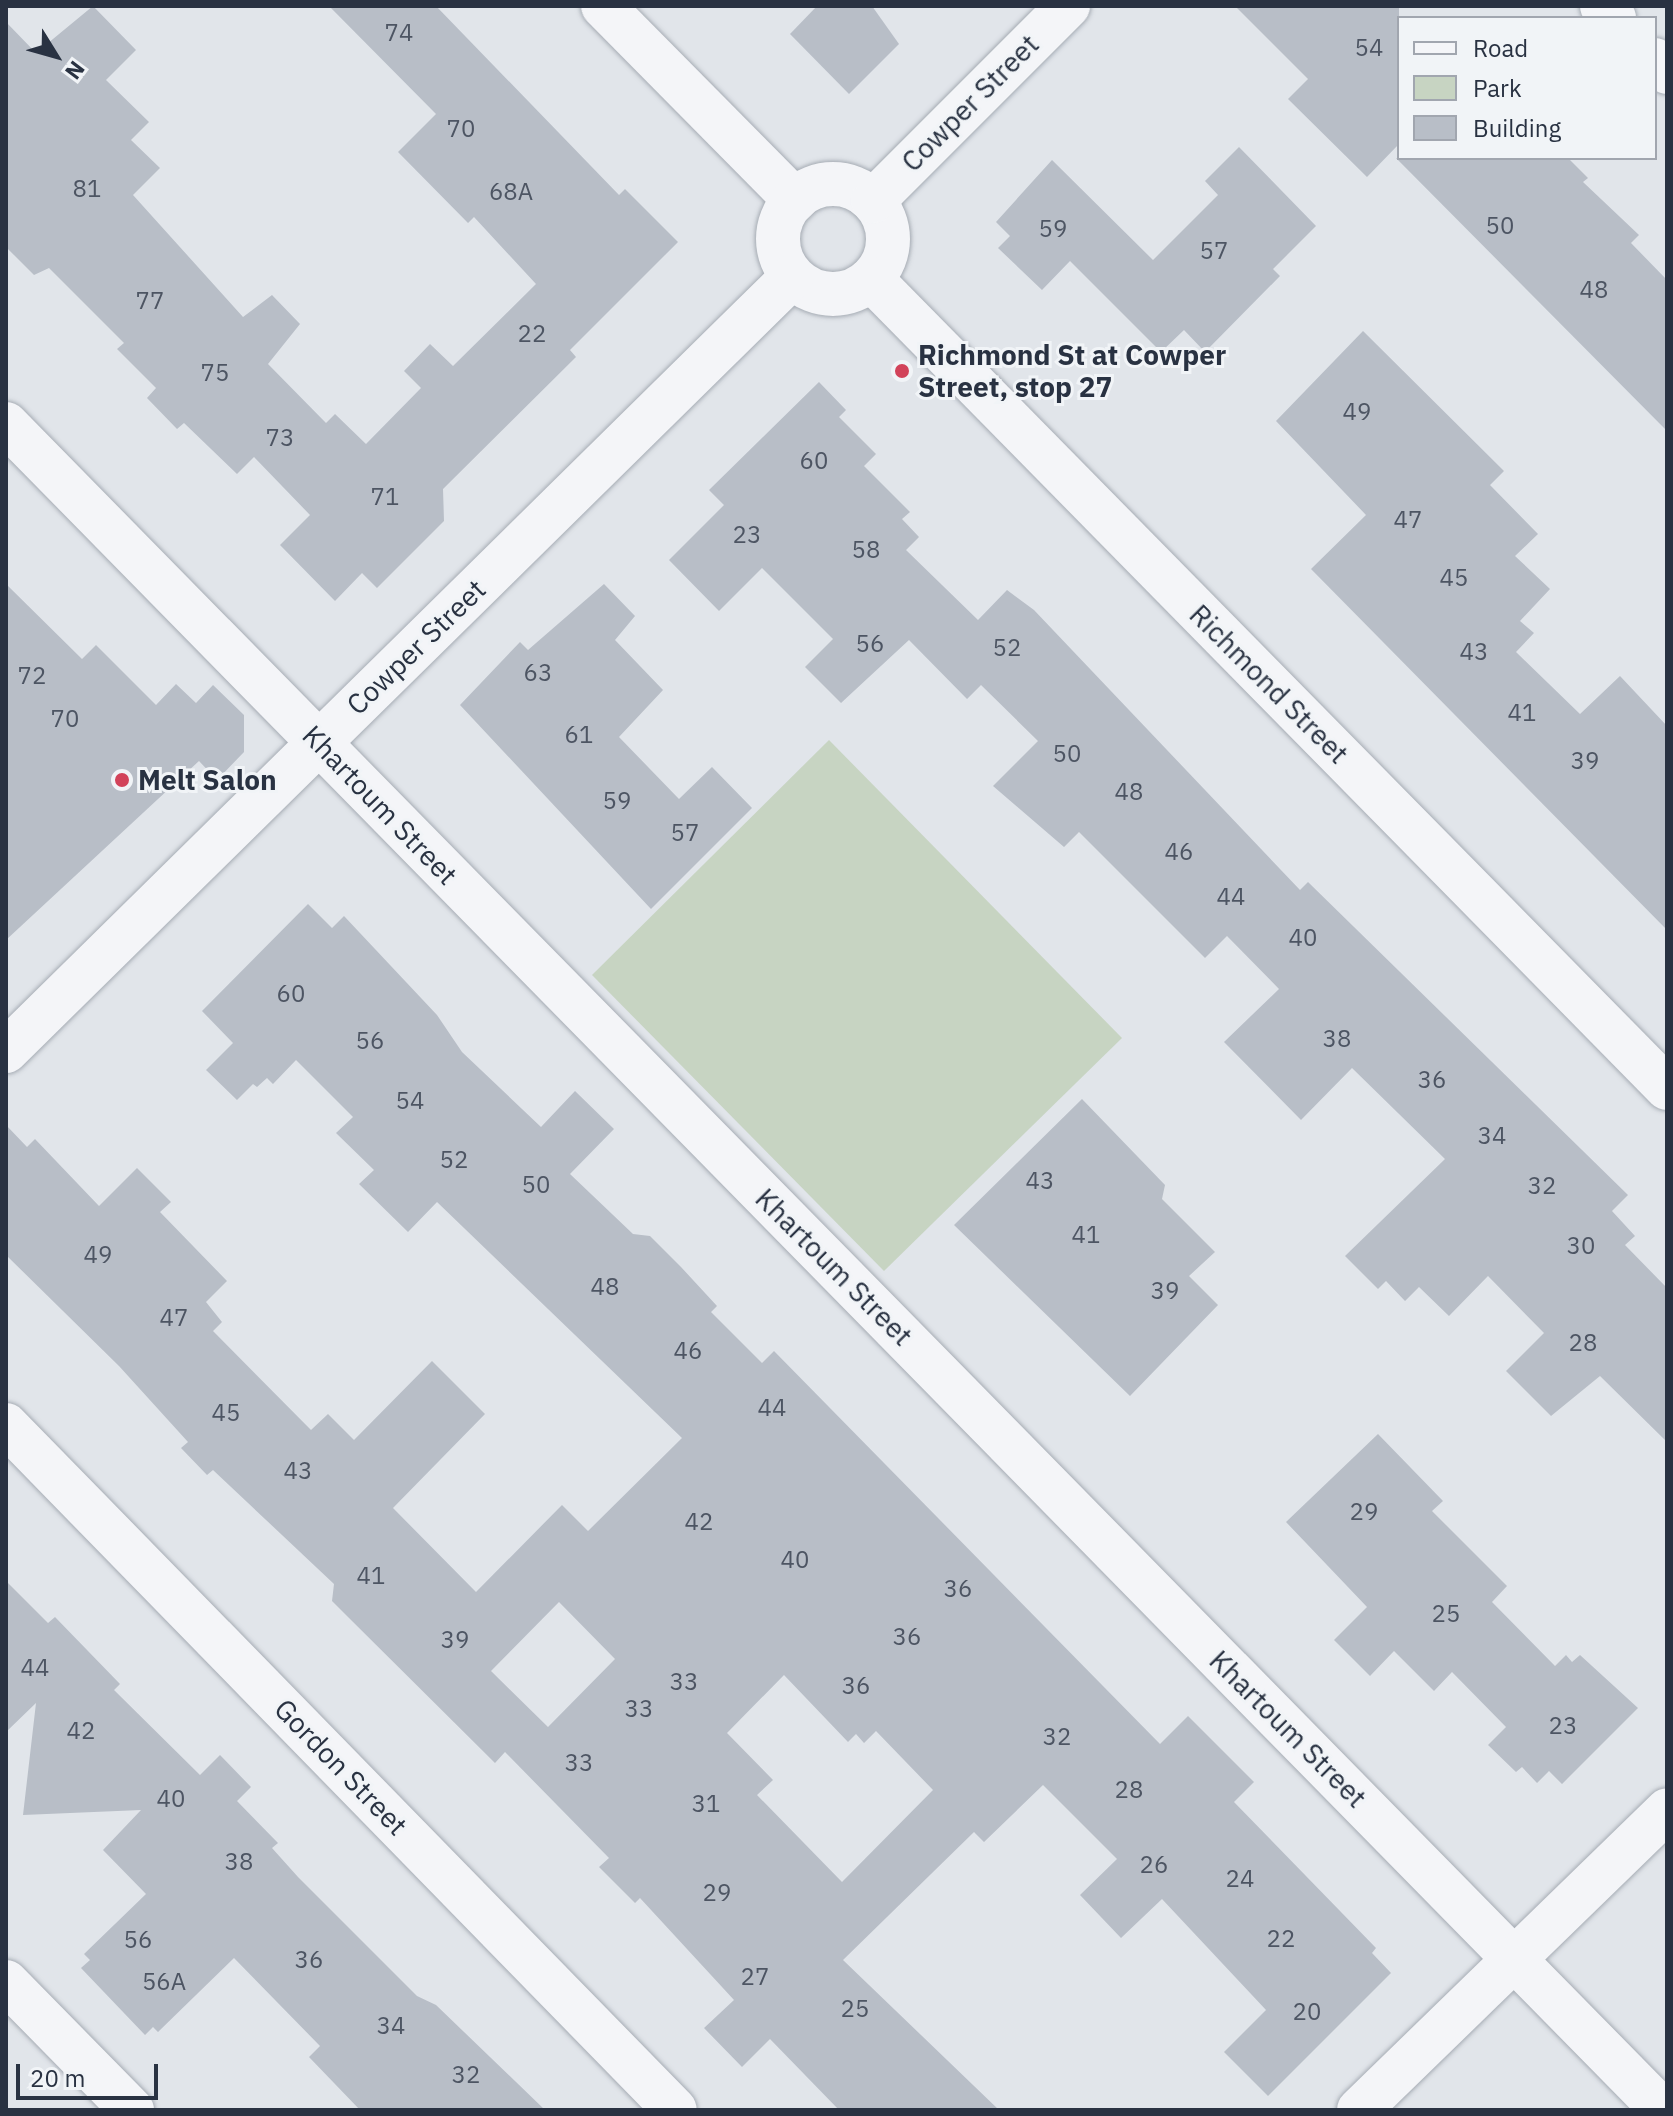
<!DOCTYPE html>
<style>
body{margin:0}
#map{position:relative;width:1673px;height:2116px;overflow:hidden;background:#e1e5ea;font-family:"IBM Plex Sans",sans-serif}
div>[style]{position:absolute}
.green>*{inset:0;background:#c7d4c2}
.building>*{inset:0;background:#b8bec7}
.roads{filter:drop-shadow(0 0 2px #a6acb4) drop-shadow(0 0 2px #a6acb4)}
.minor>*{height:44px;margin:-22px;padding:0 22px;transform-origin:22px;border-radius:22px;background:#f4f5f8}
.minor>.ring{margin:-22px;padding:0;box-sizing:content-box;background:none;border:44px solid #f4f5f8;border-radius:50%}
.dots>*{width:22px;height:22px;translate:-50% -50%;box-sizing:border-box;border:4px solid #f1f4f7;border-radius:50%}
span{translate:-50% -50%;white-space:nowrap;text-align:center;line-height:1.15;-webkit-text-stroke:6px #f1f4f7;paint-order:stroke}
.number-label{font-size:24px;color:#4d5563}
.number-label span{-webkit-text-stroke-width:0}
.street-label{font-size:28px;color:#293242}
.poi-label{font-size:28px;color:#293242;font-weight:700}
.left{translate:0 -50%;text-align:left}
.frame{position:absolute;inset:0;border:8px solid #293242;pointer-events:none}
.legend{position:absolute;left:1397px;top:16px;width:260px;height:144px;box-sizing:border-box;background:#f1f4f7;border:2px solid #a1a6af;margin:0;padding:10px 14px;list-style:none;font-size:24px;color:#293242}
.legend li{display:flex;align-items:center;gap:16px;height:40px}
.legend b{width:40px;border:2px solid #a1a6af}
.north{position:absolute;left:16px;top:16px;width:80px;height:80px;-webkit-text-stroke:6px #f1f4f7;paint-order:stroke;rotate:127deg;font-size:22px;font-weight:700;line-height:32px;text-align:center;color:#293242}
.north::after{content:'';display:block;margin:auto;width:28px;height:36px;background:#293242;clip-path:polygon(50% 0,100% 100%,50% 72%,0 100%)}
.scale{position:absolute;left:16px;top:2064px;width:142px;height:36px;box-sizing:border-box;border:4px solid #293242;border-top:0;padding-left:10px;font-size:24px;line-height:28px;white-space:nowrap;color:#293242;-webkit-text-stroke:6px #f1f4f7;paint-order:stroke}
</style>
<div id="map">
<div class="green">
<div style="clip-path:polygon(829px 740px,1122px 1038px,884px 1271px,592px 975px)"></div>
</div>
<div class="building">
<div style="clip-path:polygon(93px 6px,136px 50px,106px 80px,149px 122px,131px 140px,160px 168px,133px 195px,243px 317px,272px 295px,300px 324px,268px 364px,326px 423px,335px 414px,366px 444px,421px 388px,404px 371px,430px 344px,453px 366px,536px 284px,474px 217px,468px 223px,398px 152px,436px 114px,329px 6px,436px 6px,619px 195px,625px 189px,678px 242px,570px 350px,576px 357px,443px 489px,444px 521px,377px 588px,362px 573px,335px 601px,280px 545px,310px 515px,254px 457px,237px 474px,184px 423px,177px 429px,147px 398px,156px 388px,117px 349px,124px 343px,49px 268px,34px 275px,6px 247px,6px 22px,36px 53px)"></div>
<div style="clip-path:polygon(817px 6px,872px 6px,899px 44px,849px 94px,790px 34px)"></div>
<div style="clip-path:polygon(1235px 6px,1399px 6px,1399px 144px,1367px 177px,1288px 99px,1308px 79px)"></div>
<div style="clip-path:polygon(1239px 147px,1316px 226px,1273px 269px,1280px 276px,1205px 352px,1184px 330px,1161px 352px,1070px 261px,1042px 290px,998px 248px,1010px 236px,996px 222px,1052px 160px,1153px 260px,1218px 195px,1205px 181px)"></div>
<div style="clip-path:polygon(1396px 158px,1568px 158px,1588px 178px,1583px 182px,1639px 235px,1631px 243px,1667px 280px,1667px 431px)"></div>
<div style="clip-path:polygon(1363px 331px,1504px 471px,1490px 485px,1538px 534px,1515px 556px,1550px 589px,1520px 621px,1534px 633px,1516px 652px,1580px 714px,1620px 676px,1667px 726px,1667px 930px,1311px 569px,1366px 515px,1276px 421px)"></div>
<div style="clip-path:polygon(819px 382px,846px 410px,839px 417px,876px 454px,864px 466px,910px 512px,902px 519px,919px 537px,906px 550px,978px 620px,1007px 590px,1034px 610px,1300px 890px,1308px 882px,1628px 1195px,1612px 1211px,1635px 1236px,1625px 1245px,1667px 1288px,1667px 1442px,1600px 1376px,1551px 1416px,1506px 1371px,1544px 1333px,1488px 1276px,1449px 1316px,1419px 1287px,1405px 1301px,1386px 1281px,1378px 1289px,1345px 1256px,1445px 1159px,1352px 1068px,1301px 1120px,1224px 1042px,1279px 989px,1227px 936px,1205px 958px,1079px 832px,1064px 847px,993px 786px,1038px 741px,981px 685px,967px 699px,909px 640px,841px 703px,805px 667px,833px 639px,762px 568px,719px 611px,669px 560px,724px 505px,709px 490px)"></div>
<div style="clip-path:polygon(6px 584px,82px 659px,96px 645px,156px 705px,176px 684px,196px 703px,213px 685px,244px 715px,244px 752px,217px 780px,199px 761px,6px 940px)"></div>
<div style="clip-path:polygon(604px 584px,635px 616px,615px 640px,663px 690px,619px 737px,679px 799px,712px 767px,752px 808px,651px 909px,460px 705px,520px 642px,528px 650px)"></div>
<div style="clip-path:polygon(evenodd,308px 904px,332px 928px,344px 916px,437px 1015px,462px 1052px,541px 1127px,575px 1091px,614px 1129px,570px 1174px,633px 1234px,650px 1236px,681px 1267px,717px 1306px,711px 1312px,762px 1363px,774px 1351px,1160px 1744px,1188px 1716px,1254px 1782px,1234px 1802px,1376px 1948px,1372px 1953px,1391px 1973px,1268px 2096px,1224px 2052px,1266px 2010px,1162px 1899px,1121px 1938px,1080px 1895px,1117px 1859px,1043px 1785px,984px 1842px,974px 1832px,843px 1960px,999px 2110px,839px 2110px,770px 2039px,742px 2067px,704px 2028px,734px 2000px,640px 1898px,635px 1903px,599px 1867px,609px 1858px,505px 1752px,495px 1763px,348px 1617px,332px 1601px,334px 1584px,213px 1470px,207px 1475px,181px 1448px,188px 1442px,119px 1366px,6px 1255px,6px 1125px,27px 1147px,35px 1139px,99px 1206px,137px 1168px,171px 1202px,160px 1212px,227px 1281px,206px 1302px,222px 1322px,213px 1331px,311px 1430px,328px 1414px,354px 1440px,432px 1361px,485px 1414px,393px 1508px,476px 1592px,562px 1505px,588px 1531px,682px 1438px,437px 1202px,408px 1232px,359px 1184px,374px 1170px,336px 1133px,353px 1117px,296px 1060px,273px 1084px,267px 1078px,257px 1087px,253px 1084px,237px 1100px,206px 1070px,233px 1043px,202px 1011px,308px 904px,559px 1602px,615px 1659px,548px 1727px,491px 1671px,559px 1602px,308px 904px,784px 1675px,848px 1742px,856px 1734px,864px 1743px,876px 1731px,933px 1790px,842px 1882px,757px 1795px,773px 1780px,727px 1733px,784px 1675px)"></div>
<div style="clip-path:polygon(1082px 1099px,1165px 1185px,1162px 1199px,1215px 1252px,1189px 1276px,1218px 1305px,1130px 1396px,954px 1225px)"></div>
<div style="clip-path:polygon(1378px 1434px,1443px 1501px,1432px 1511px,1507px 1586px,1492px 1602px,1555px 1666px,1566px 1655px,1572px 1662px,1580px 1655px,1638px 1708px,1562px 1784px,1549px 1771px,1537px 1783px,1522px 1767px,1516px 1772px,1488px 1745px,1506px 1727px,1452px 1672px,1434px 1691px,1394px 1651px,1370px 1676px,1334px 1640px,1367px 1607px,1286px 1522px)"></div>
<div style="clip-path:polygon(6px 1581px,48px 1623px,55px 1617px,120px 1684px,114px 1690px,200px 1775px,220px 1755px,251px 1787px,237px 1801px,278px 1843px,272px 1848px,298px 1877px,417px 1996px,436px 2005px,545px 2110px,360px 2110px,309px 2057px,320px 2046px,234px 1958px,158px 2032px,153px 2027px,145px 2035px,81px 1968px,90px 1960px,84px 1954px,146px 1894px,103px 1850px,141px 1810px,23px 1815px,36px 1703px,6px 1732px)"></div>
</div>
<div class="roads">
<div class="minor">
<div style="left:603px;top:6px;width:273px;rotate:45.3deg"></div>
<div style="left:1602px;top:6px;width:17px;rotate:45deg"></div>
<div style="left:1655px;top:60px;width:17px;rotate:45deg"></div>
<div class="ring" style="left:778px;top:184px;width:66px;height:66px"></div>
<div style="left:873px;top:201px;width:276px;rotate:-45deg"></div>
<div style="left:871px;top:279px;width:1135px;rotate:45.46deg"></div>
<div style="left:6px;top:424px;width:2363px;rotate:45.51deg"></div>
<div style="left:6px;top:1051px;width:1103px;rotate:-44.56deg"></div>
<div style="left:6px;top:1425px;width:957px;rotate:45.68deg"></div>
<div style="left:6px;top:1982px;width:180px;rotate:45.5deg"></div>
<div style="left:1359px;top:2110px;width:430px;rotate:-44.2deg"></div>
</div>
</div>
<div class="dots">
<div style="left:902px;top:371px;background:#d2435a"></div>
<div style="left:122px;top:780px;background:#d2435a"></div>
</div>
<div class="number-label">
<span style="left:399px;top:33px">74</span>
<span style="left:1369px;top:48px">54</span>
<span style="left:461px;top:129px">70</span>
<span style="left:87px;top:189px">81</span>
<span style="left:511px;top:192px">68A</span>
<span style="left:1500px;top:226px">50</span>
<span style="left:1053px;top:229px">59</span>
<span style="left:1214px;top:251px">57</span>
<span style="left:1594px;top:290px">48</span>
<span style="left:150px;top:301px">77</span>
<span style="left:532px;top:334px">22</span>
<span style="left:215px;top:373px">75</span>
<span style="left:1357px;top:412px">49</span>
<span style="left:280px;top:438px">73</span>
<span style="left:814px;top:461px">60</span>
<span style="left:385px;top:497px">71</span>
<span style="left:1408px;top:520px">47</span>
<span style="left:747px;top:535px">23</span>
<span style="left:866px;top:550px">58</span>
<span style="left:1454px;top:578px">45</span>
<span style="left:870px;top:644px">56</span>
<span style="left:1007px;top:648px">52</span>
<span style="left:1474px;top:652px">43</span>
<span style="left:538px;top:673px">63</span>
<span style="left:32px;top:676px">72</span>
<span style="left:1522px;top:713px">41</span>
<span style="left:65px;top:719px">70</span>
<span style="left:579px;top:735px">61</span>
<span style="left:1067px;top:754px">50</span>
<span style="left:1585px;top:761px">39</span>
<span style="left:1129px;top:792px">48</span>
<span style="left:617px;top:801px">59</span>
<span style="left:685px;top:833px">57</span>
<span style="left:1179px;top:852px">46</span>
<span style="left:1231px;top:897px">44</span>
<span style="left:1303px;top:938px">40</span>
<span style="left:291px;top:994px">60</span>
<span style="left:1337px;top:1039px">38</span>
<span style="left:370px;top:1041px">56</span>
<span style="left:1432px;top:1080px">36</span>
<span style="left:410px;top:1101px">54</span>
<span style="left:1492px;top:1136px">34</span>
<span style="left:454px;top:1160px">52</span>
<span style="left:1040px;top:1181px">43</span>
<span style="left:536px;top:1185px">50</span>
<span style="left:1542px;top:1186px">32</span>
<span style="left:1086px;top:1235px">41</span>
<span style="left:1581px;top:1246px">30</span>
<span style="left:98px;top:1255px">49</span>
<span style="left:605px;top:1287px">48</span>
<span style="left:1165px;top:1291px">39</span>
<span style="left:174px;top:1318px">47</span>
<span style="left:1583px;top:1343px">28</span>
<span style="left:688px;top:1351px">46</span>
<span style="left:772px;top:1408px">44</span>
<span style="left:226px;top:1413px">45</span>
<span style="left:298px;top:1471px">43</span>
<span style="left:1364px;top:1512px">29</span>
<span style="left:699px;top:1522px">42</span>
<span style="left:795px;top:1560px">40</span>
<span style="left:371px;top:1576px">41</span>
<span style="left:958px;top:1589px">36</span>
<span style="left:1446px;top:1614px">25</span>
<span style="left:907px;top:1637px">36</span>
<span style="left:455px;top:1640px">39</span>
<span style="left:35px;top:1668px">44</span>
<span style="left:684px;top:1682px">33</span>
<span style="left:856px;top:1686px">36</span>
<span style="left:639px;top:1709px">33</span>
<span style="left:1563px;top:1726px">23</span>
<span style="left:81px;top:1731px">42</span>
<span style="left:1057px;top:1737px">32</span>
<span style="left:579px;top:1763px">33</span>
<span style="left:1129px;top:1790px">28</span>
<span style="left:171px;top:1799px">40</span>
<span style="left:706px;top:1804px">31</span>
<span style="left:239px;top:1862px">38</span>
<span style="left:1154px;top:1865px">26</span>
<span style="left:1240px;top:1879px">24</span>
<span style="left:717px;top:1893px">29</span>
<span style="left:1281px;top:1939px">22</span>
<span style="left:138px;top:1940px">56</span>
<span style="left:309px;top:1960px">36</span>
<span style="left:755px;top:1977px">27</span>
<span style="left:164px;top:1982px">56A</span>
<span style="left:855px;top:2009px">25</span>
<span style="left:1307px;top:2012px">20</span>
<span style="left:391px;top:2026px">34</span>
<span style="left:466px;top:2075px">32</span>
</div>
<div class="street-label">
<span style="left:970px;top:103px;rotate:-45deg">Cowper Street</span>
<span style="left:416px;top:647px;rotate:-44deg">Cowper Street</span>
<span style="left:1269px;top:684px;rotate:45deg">Richmond Street</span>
<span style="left:380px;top:805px;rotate:46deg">Khartoum Street</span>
<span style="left:834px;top:1267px;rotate:45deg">Khartoum Street</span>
<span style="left:1288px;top:1729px;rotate:45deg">Khartoum Street</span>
<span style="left:341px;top:1767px;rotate:46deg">Gordon Street</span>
</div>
<div class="poi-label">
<span class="left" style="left:918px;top:371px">Richmond St at Cowper<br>Street, stop 27</span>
<span class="left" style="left:138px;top:780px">Melt Salon</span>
</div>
<div class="frame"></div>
<ul class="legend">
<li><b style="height:10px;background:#f4f5f8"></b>Road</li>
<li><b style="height:22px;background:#c7d4c2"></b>Park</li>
<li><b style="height:22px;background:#b8bec7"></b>Building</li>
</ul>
<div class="north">N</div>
<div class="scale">20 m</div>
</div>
